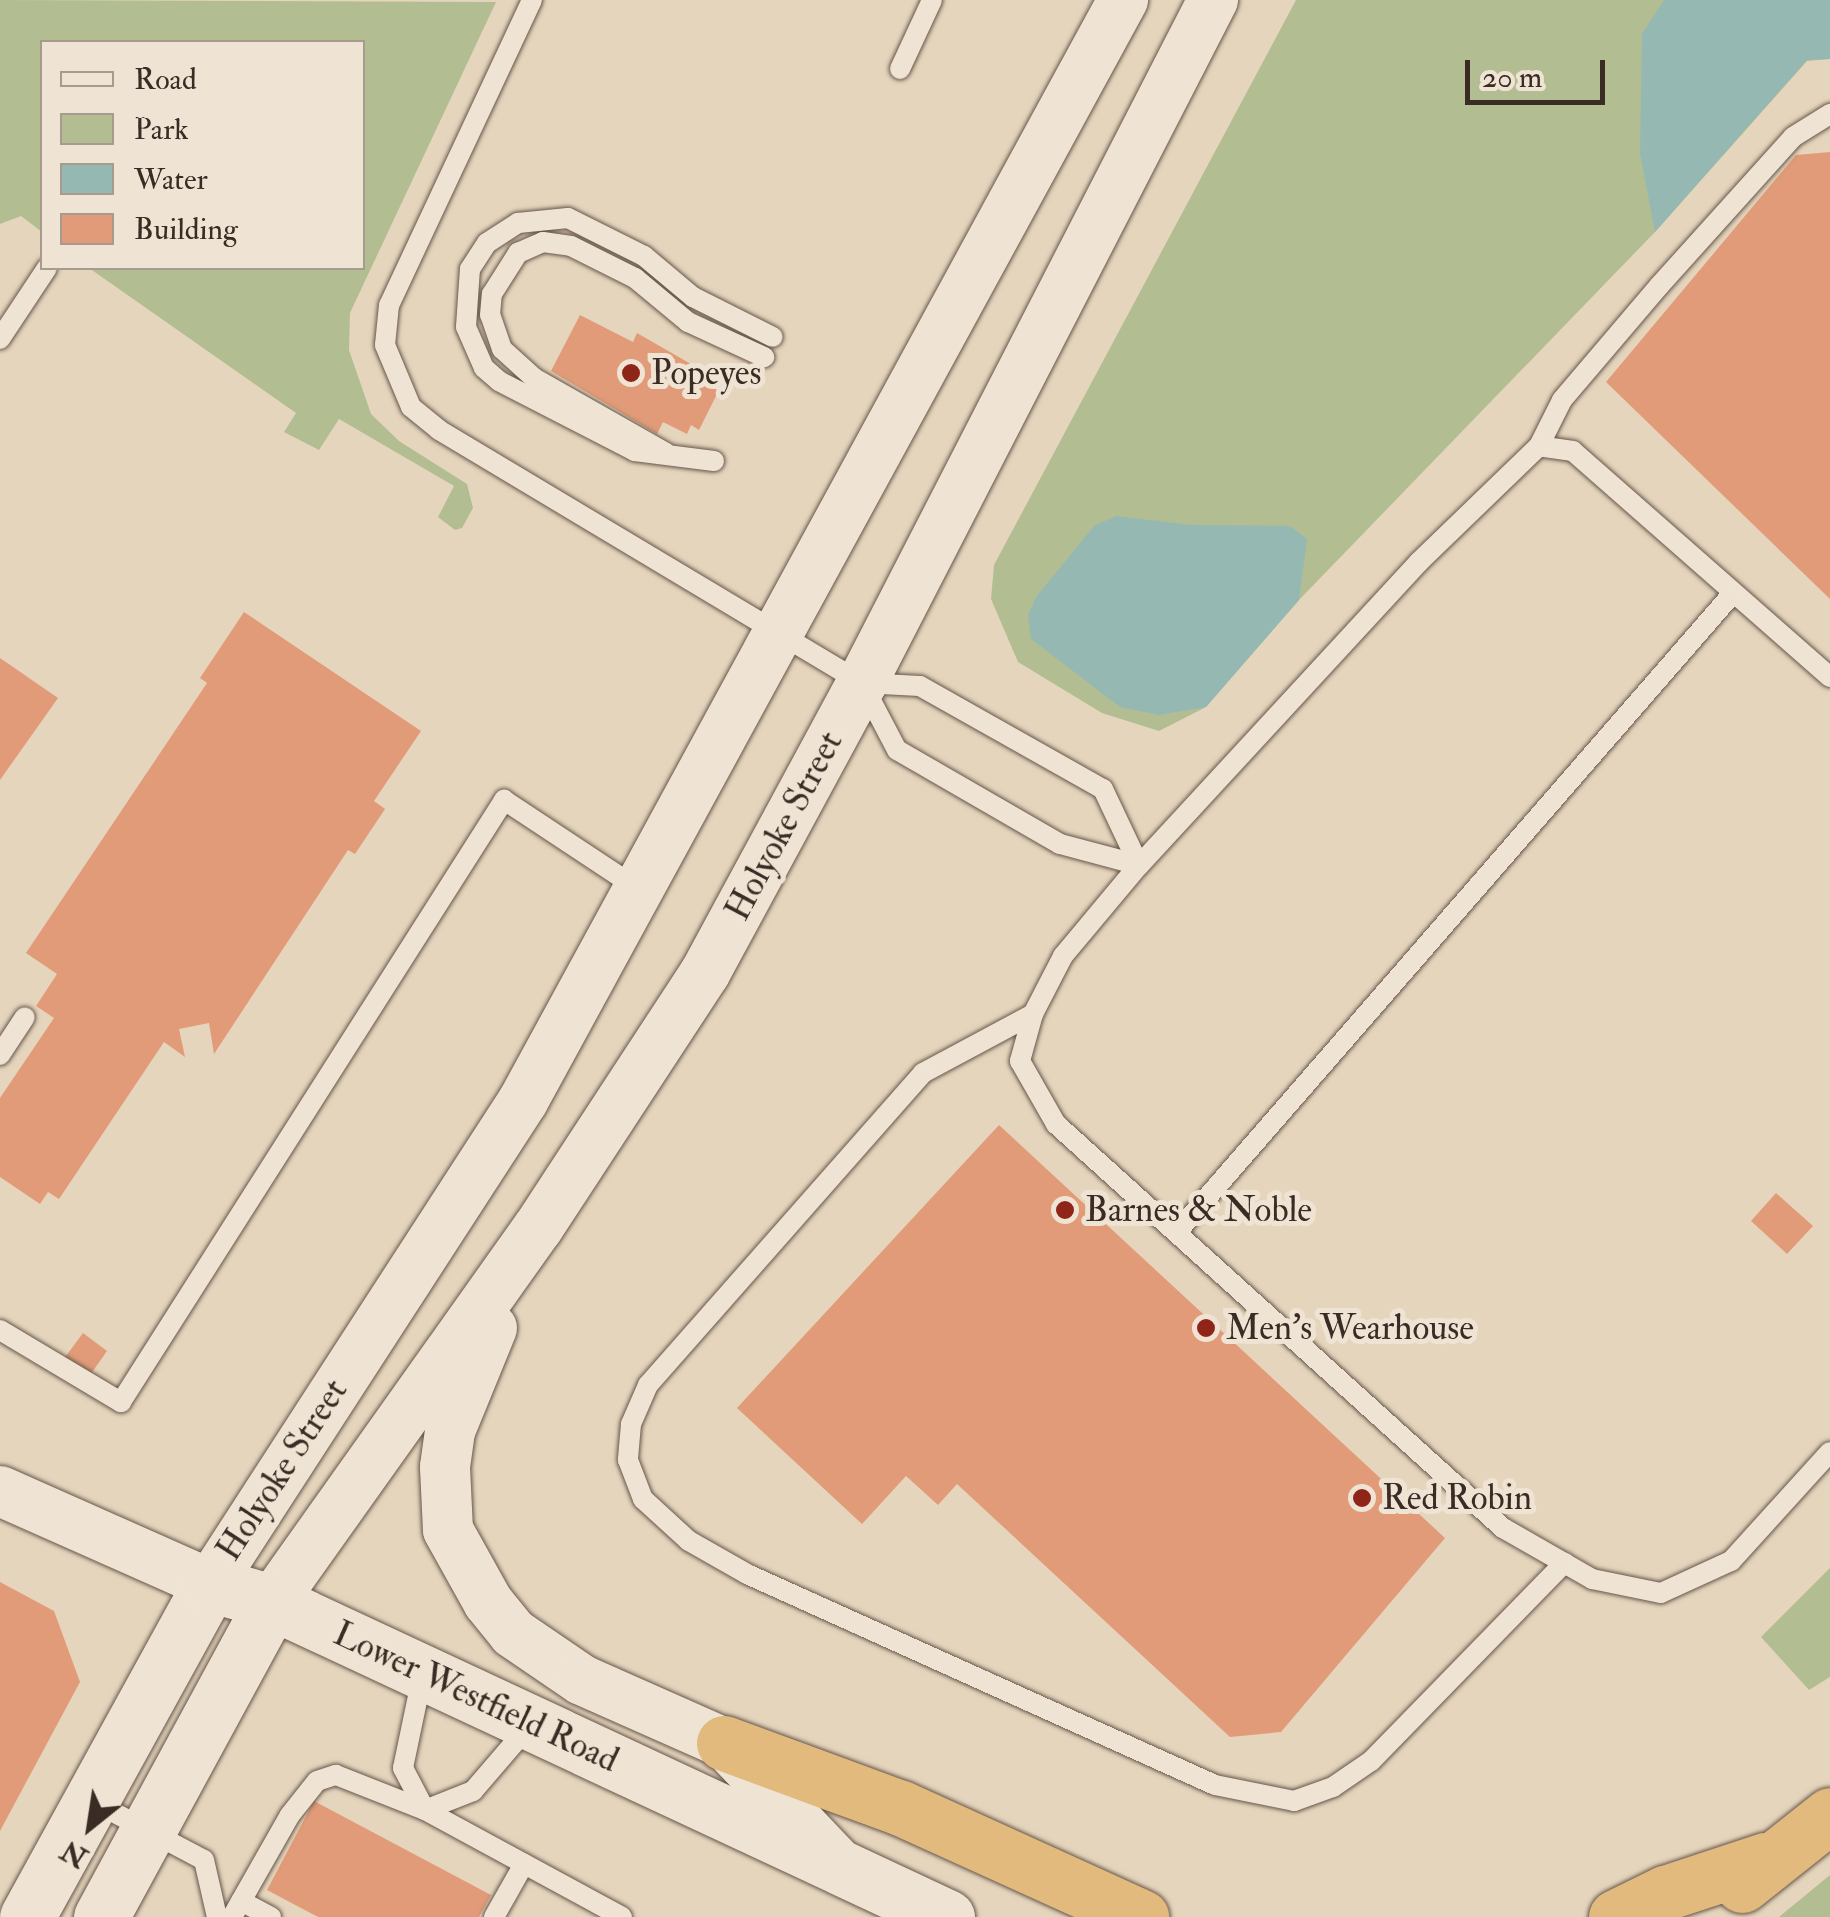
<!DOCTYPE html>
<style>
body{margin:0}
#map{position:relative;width:1830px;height:1917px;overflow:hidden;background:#e6d5bd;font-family:"IM FELL Double Pica",serif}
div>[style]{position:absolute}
.green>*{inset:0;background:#b3bd92}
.water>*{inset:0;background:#96b8b3}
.building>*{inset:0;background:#e19b78}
.roads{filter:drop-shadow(0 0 2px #65564a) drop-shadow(0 0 2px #65564a)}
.service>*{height:20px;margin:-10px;padding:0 10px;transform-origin:10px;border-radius:10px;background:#efe4d4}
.tertiary>*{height:50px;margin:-25px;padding:0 25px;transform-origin:25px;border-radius:25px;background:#efe4d4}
.secondary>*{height:55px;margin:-27.5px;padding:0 27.5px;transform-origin:27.5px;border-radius:27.5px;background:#efe4d4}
.motorway>*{height:55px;margin:-27.5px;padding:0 27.5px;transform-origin:27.5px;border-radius:27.5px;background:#e3ba7e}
.dots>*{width:28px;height:28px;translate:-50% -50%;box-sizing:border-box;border:5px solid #efe4d4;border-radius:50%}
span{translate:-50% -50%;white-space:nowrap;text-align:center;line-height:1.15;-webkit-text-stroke:10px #efe4d4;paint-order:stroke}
.poi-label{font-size:35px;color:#3a2b24}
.left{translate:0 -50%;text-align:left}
.street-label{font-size:35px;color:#3a2b24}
.legend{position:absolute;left:40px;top:40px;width:325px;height:230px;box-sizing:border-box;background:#efe4d4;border:2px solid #a79a8e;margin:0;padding:12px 18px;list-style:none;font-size:30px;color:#3a2b24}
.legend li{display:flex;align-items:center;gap:20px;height:50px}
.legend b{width:50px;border:2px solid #a79a8e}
.north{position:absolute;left:40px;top:1777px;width:100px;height:100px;-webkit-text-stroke:8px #efe4d4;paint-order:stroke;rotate:210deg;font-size:28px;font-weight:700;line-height:40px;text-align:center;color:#3a2b24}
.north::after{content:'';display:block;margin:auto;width:35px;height:45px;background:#3a2b24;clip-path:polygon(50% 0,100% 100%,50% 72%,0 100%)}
.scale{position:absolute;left:1465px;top:60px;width:140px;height:45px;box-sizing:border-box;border:5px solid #3a2b24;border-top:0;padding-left:12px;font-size:30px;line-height:35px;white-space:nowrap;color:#3a2b24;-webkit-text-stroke:8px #efe4d4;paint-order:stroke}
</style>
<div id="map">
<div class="green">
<div style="clip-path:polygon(0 0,496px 2px,350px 313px,349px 350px,371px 414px,399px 441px,467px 484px,473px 508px,462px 528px,455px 530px,438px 517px,454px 486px,339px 419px,319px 450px,284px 432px,296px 413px,89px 268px,362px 268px,362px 42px,42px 42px,42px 232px,21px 216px,0 224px)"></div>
<div style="clip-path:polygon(1296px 0,1830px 0,1830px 59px,1807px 61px,1655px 232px,1299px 600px,1206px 707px,1159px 731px,1102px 713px,1018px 662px,991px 599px,994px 565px)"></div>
<div style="clip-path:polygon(1830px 1568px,1830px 1677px,1809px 1690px,1761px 1637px)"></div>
<div style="clip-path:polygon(1830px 1875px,1830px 1917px,1779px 1917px)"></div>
</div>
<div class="water">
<div style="clip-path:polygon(1664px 0,1830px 0,1830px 59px,1807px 60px,1655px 232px,1640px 153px,1642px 34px)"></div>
<div style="clip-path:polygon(1116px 516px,1192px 525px,1290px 526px,1307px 539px,1299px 600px,1206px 707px,1159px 715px,1120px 707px,1031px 639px,1028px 615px,1036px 597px,1094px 526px)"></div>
</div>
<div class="building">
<div style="clip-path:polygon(1830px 152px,1830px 599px,1606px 382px,1796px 155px)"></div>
<div style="clip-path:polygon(580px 315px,633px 342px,637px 333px,710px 375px,710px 385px,719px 390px,699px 430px,691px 425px,687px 434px,663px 422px,657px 434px,551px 371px)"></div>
<div style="clip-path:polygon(244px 612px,421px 731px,374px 801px,385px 809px,355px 854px,348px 850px,214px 1054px,209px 1023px,179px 1029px,185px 1057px,164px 1042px,59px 1199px,48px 1192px,40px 1204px,0 1177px,0 1098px,54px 1018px,36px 1006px,57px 974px,26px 953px,207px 683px,200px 678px)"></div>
<div style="clip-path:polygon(0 658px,58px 698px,0 780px)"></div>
<div style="clip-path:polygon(999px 1125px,1445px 1538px,1281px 1732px,1230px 1737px,957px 1484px,938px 1505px,906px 1476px,862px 1524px,737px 1408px)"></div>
<div style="clip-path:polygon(1776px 1193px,1813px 1226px,1787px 1254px,1751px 1221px)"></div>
<div style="clip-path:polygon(83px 1333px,107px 1351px,88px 1378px,63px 1360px)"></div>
<div style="clip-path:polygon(0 1582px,54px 1611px,80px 1682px,0 1831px)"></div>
<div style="clip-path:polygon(314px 1801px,491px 1895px,479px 1917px,318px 1917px,267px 1890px)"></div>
</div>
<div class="roads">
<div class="service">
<div style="left:532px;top:0;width:337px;rotate:115.1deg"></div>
<div style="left:389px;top:305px;width:40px;rotate:95.7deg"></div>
<div style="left:385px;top:345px;width:67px;rotate:67.2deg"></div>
<div style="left:411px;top:407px;width:36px;rotate:39deg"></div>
<div style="left:439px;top:430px;width:493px;rotate:30.9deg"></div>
<div style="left:862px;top:683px;width:58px;rotate:3deg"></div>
<div style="left:920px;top:686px;width:210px;rotate:29.4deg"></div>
<div style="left:1103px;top:789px;width:84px;rotate:64.7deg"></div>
<div style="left:1139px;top:865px;width:82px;rotate:-165.1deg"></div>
<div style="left:1060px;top:844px;width:188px;rotate:-150deg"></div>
<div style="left:897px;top:750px;width:69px;rotate:-117.7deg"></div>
<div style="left:900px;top:69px;width:76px;rotate:-65.1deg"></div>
<div style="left:0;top:339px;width:85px;rotate:-56.5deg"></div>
<div style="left:1539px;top:446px;width:51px;rotate:-63.4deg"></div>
<div style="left:1562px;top:400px;width:150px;rotate:-49.6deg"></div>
<div style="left:1659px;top:286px;width:200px;rotate:-48deg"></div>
<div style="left:1793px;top:137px;width:44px;rotate:-31.9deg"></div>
<div style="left:666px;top:453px;width:152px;rotate:-150.4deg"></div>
<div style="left:534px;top:378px;width:43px;rotate:-137.8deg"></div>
<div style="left:502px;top:349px;width:36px;rotate:-109deg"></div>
<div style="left:490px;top:315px;width:21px;rotate:-85deg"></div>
<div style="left:492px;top:294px;width:49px;rotate:-57.6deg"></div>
<div style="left:518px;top:253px;width:27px;rotate:-24deg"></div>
<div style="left:543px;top:242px;width:28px;rotate:8deg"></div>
<div style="left:571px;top:246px;width:72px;rotate:26.6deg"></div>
<div style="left:635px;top:278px;width:69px;rotate:39.7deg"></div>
<div style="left:688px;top:322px;width:84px;rotate:24.7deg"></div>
<div style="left:714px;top:461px;width:80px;rotate:-172.8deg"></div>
<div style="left:635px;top:451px;width:153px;rotate:-152.8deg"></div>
<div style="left:499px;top:381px;width:20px;rotate:-139deg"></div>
<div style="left:484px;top:368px;width:45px;rotate:-113.7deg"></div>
<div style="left:466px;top:327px;width:58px;rotate:-86.1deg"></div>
<div style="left:470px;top:269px;width:31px;rotate:-57deg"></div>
<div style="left:487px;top:243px;width:37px;rotate:-33deg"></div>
<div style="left:518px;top:223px;width:50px;rotate:-5.7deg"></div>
<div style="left:568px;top:218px;width:85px;rotate:26.6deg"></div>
<div style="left:644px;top:256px;width:64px;rotate:39.9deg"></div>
<div style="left:693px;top:297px;width:89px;rotate:26.6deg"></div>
<div style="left:1830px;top:677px;width:342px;rotate:-138.7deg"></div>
<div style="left:1573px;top:451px;width:34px;rotate:-172deg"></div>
<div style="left:1539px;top:446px;width:167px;rotate:136deg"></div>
<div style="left:1419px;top:562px;width:413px;rotate:132.7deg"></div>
<div style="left:1139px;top:865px;width:119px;rotate:129.9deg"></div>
<div style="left:1063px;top:956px;width:65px;rotate:117.3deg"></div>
<div style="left:1033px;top:1014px;width:49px;rotate:105.5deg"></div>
<div style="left:1020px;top:1061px;width:73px;rotate:60.3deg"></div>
<div style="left:1056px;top:1124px;width:603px;rotate:42.11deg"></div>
<div style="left:1503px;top:1528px;width:103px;rotate:29.8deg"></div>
<div style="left:1592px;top:1579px;width:70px;rotate:11.5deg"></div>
<div style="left:1661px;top:1593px;width:77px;rotate:-24.6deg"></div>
<div style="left:1731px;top:1561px;width:147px;rotate:-47.8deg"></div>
<div style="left:1033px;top:1014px;width:125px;rotate:151.8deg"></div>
<div style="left:923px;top:1073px;width:416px;rotate:131.4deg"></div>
<div style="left:648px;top:1385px;width:43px;rotate:113.6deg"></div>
<div style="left:631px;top:1424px;width:36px;rotate:95deg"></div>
<div style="left:628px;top:1460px;width:42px;rotate:69deg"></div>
<div style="left:643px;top:1499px;width:62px;rotate:42.4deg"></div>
<div style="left:689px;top:1541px;width:67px;rotate:29.6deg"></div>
<div style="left:747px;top:1574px;width:513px;rotate:24.27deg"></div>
<div style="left:1215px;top:1785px;width:81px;rotate:11.4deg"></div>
<div style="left:1294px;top:1801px;width:41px;rotate:-19.7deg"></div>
<div style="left:1333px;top:1787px;width:46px;rotate:-34.4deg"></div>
<div style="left:1371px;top:1761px;width:277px;rotate:-45.7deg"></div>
<div style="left:0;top:1055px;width:45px;rotate:-56.7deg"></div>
<div style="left:1177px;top:1232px;width:847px;rotate:-48.97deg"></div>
<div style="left:0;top:1330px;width:141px;rotate:30.8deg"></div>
<div style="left:121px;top:1402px;width:714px;rotate:-57.53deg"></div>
<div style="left:504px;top:800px;width:159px;rotate:33.5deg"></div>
<div style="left:422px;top:1677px;width:93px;rotate:101.8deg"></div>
<div style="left:403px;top:1768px;width:47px;rotate:62.4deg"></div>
<div style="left:94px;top:1802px;width:124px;rotate:27.8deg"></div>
<div style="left:204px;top:1860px;width:58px;rotate:77.2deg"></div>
<div style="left:425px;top:1810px;width:52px;rotate:-21.6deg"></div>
<div style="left:473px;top:1791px;width:86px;rotate:-49.3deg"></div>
<div style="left:241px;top:1901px;width:34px;rotate:28deg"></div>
<div style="left:232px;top:1917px;width:117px;rotate:-60.4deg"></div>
<div style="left:290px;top:1815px;width:43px;rotate:-51.5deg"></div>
<div style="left:317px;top:1781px;width:20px;rotate:-18deg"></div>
<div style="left:336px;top:1775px;width:96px;rotate:21.5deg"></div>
<div style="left:425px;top:1810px;width:224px;rotate:28.5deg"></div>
<div style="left:494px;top:1917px;width:61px;rotate:-60.5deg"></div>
</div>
<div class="tertiary">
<div style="left:492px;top:1328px;width:111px;rotate:112.2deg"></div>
<div style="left:450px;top:1431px;width:36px;rotate:98deg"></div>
<div style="left:445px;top:1467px;width:63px;rotate:87.3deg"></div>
<div style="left:448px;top:1530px;width:82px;rotate:60.9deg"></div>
<div style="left:488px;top:1602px;width:40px;rotate:51deg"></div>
<div style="left:513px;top:1633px;width:83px;rotate:34.3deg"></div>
<div style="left:582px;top:1680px;width:155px;rotate:23.9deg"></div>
<div style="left:724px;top:1743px;width:167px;rotate:46.5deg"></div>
<div style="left:0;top:1491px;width:230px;rotate:23.9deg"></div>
<div style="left:210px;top:1584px;width:576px;rotate:-57.06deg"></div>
<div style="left:523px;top:1101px;width:1254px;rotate:-61.41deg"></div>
<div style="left:272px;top:1602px;width:459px;rotate:-54.6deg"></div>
<div style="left:538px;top:1228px;width:305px;rotate:-56.8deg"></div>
<div style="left:705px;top:973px;width:330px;rotate:-61.6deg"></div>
<div style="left:862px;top:683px;width:768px;rotate:-62.8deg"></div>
</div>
<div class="secondary">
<div style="left:27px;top:1917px;width:380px;rotate:-61.2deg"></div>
<div style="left:210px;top:1584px;width:65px;rotate:16.2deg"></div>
<div style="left:272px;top:1602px;width:745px;rotate:25.02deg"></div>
<div style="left:101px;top:1917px;width:358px;rotate:-61.5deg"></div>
</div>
<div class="motorway">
<div style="left:724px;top:1743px;width:189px;rotate:20.2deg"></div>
<div style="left:901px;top:1808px;width:264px;rotate:24.4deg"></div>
<div style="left:1742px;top:1885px;width:112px;rotate:-38.5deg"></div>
<div style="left:1616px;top:1917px;width:55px;rotate:-26.1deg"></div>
<div style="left:1665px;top:1893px;width:105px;rotate:-18.3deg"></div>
</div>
</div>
<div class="dots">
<div style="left:631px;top:373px;background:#8f2418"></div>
<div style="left:1065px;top:1210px;background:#8f2418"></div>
<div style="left:1206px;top:1328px;background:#8f2418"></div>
<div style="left:1362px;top:1498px;background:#8f2418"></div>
</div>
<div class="poi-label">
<span class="left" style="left:651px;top:373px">Popeyes</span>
<span class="left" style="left:1085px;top:1210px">Barnes &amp; Noble</span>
<span class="left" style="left:1226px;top:1328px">Men's Wearhouse</span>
<span class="left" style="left:1382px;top:1498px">Red Robin</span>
</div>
<div class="street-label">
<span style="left:784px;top:826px;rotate:-62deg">Holyoke Street</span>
<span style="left:282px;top:1470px;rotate:-57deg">Holyoke Street</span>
<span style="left:476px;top:1697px;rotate:25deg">Lower Westfield Road</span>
</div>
<ul class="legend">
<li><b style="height:12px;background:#efe4d4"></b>Road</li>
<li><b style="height:28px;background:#b3bd92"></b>Park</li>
<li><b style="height:28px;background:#96b8b3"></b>Water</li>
<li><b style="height:28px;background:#e19b78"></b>Building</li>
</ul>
<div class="north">N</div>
<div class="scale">20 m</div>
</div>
